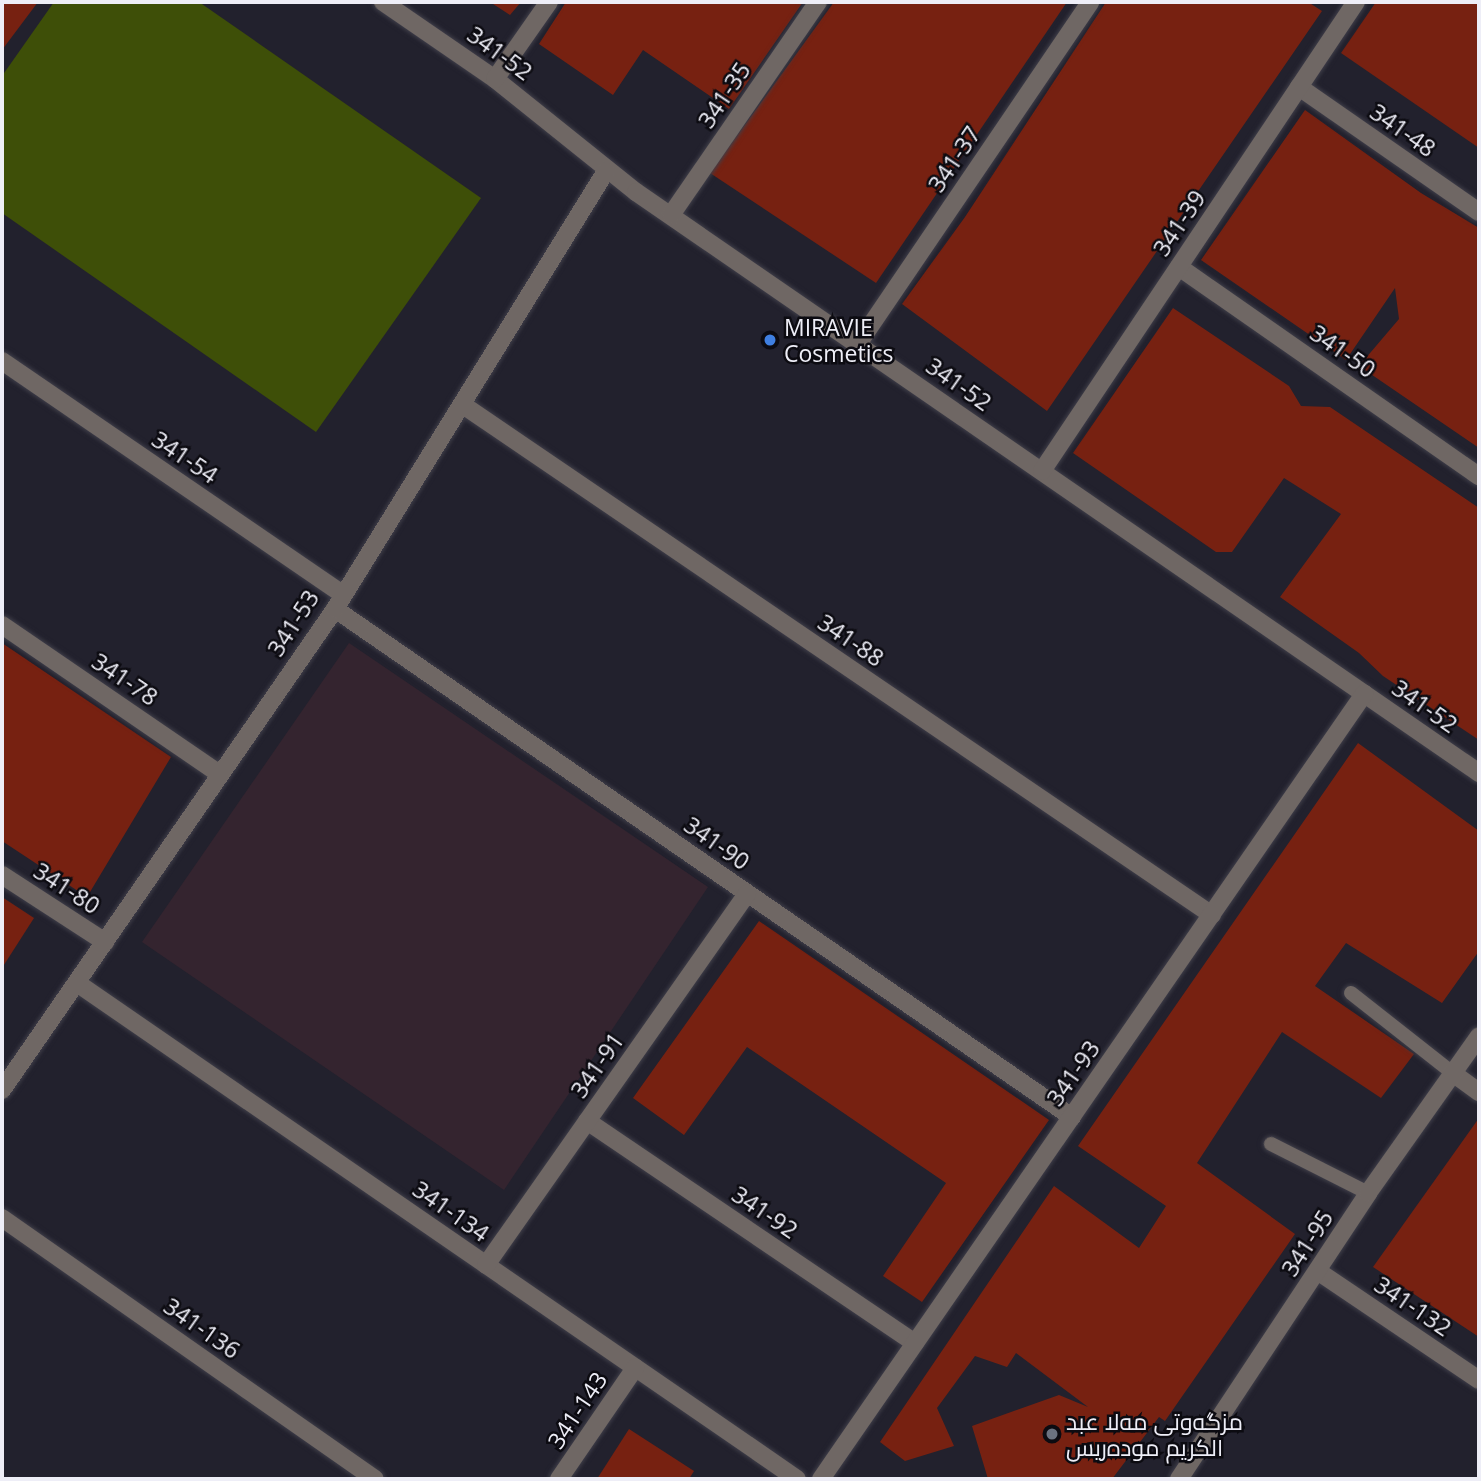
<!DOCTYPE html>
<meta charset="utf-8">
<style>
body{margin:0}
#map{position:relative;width:1481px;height:1481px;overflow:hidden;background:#22212d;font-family:"Open Sans",Cairo,sans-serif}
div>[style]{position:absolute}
.education>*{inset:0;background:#34242f}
.green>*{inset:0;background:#3e4f08}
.building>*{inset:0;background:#772111}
.roads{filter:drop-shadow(0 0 2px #3f3e49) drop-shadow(0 0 2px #3f3e49)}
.service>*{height:14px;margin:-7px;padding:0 7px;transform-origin:7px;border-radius:7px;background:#6f6764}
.minor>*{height:18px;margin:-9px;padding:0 9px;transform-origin:9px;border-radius:9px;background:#6f6764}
.dots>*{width:19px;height:19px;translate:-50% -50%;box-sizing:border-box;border:4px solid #0c0b11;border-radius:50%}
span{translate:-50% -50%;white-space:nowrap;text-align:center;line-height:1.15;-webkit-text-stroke:5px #0c0b11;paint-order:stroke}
.street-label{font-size:23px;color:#eeeef7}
.poi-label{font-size:23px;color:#eeeef7}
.left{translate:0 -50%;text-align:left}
.frame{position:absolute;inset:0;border:4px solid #eeeef7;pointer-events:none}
</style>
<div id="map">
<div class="education">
<div style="clip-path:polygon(349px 643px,708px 887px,504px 1190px,142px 942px)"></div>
</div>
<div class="green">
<div style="clip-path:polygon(54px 2px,199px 2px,481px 198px,316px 432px,2px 213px,2px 76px)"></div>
</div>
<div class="building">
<div style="clip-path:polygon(2px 2px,38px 2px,2px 50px)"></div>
<div style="clip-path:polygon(490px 2px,521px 2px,510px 15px)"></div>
<div style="clip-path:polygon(566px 2px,803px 2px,729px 109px,643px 50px,613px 95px,539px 44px)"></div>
<div style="clip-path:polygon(834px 2px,1067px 2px,876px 283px,710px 173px)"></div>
<div style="clip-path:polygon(1106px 2px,1308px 2px,1322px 11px,1047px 411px,902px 304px,965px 217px)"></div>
<div style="clip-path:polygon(1376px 2px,1479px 2px,1479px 148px,1341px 53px)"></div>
<div style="clip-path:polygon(1305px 110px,1421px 193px,1479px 228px,1479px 448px,1359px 366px,1399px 319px,1395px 288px,1346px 360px,1201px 260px)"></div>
<div style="clip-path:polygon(1173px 308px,1289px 386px,1301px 406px,1330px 407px,1479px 508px,1479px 740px,1383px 676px,1359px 653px,1280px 597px,1341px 514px,1284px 478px,1232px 552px,1216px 552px,1073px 453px)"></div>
<div style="clip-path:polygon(2px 643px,171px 757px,87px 897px,2px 841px)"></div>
<div style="clip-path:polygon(1358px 743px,1479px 831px,1479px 951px,1442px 1003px,1346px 943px,1315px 986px,1414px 1054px,1381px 1098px,1282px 1032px,1197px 1163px,1295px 1234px,1165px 1421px,1159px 1417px,1112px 1479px,988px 1479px,972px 1426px,1059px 1395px,1088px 1407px,1016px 1353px,1007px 1367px,975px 1356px,937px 1408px,954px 1446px,905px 1461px,880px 1442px,1054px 1186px,1139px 1248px,1166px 1206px,1078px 1146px)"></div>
<div style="clip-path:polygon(2px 897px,34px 918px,2px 968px)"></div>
<div style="clip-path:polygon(759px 921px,1049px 1120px,922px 1302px,883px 1276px,946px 1183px,747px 1047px,684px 1135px,633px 1098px)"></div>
<div style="clip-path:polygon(1479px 1118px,1479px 1337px,1373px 1267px)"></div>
<div style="clip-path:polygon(629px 1429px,694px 1471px,689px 1479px,597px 1479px)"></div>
</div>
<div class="roads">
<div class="service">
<div style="left:1351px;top:993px;width:131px;rotate:38.2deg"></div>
<div style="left:1271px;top:1144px;width:109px;rotate:26.8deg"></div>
</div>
<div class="minor">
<div style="left:383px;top:2px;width:136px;rotate:34.5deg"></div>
<div style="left:495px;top:79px;width:181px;rotate:38.7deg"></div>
<div style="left:636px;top:192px;width:1024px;rotate:34.57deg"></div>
<div style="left:495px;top:79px;width:94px;rotate:-55deg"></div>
<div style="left:1299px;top:87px;width:219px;rotate:34.8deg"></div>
<div style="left:671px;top:215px;width:259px;rotate:-55.4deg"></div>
<div style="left:1179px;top:267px;width:366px;rotate:34.9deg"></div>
<div style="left:858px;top:344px;width:413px;rotate:-55.8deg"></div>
<div style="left:2px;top:361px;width:411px;rotate:34.4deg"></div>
<div style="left:463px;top:405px;width:906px;rotate:34.25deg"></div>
<div style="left:1042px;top:471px;width:564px;rotate:-56.2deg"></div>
<div style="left:335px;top:609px;width:895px;rotate:34.58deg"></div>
<div style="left:2px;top:625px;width:264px;rotate:34.4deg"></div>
<div style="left:2px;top:875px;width:123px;rotate:33deg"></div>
<div style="left:77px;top:983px;width:874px;rotate:34.56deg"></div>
<div style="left:1454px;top:1074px;width:31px;rotate:36deg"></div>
<div style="left:2px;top:1090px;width:585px;rotate:-55.3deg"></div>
<div style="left:335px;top:609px;width:515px;rotate:-58.25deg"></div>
<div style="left:587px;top:1121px;width:396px;rotate:34.1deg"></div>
<div style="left:2px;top:1218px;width:455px;rotate:35deg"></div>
<div style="left:486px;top:1265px;width:454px;rotate:-54.9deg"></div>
<div style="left:1319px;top:1272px;width:193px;rotate:34deg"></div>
<div style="left:559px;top:1479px;width:135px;rotate:-55.6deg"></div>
<div style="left:821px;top:1479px;width:955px;rotate:-55.33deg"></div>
<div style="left:1179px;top:1479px;width:343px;rotate:-56.5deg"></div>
<div style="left:1368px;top:1193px;width:192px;rotate:-54.7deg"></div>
</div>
</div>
<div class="dots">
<div style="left:770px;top:340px;background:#3f7fe0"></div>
<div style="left:1052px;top:1434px;background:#6b7280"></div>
</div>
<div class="street-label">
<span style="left:500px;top:53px;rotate:36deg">341-52</span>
<span style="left:724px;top:95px;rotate:-56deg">341-35</span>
<span style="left:1403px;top:130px;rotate:35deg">341-48</span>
<span style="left:954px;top:159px;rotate:-56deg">341-37</span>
<span style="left:1179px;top:223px;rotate:-56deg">341-39</span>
<span style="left:1343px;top:351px;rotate:35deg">341-50</span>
<span style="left:959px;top:384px;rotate:35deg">341-52</span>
<span style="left:185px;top:457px;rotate:34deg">341-54</span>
<span style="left:293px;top:623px;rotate:-57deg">341-53</span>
<span style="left:851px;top:640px;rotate:34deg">341-88</span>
<span style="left:125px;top:679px;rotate:34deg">341-78</span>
<span style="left:1425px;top:706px;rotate:35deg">341-52</span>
<span style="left:717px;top:843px;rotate:35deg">341-90</span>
<span style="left:67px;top:888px;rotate:33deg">341-80</span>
<span style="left:597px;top:1065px;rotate:-55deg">341-91</span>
<span style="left:1073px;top:1073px;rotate:-55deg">341-93</span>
<span style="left:451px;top:1211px;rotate:35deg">341-134</span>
<span style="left:765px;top:1212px;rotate:34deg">341-92</span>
<span style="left:1307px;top:1243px;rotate:-57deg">341-95</span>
<span style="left:1413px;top:1306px;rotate:34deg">341-132</span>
<span style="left:202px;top:1328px;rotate:35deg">341-136</span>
<span style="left:577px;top:1410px;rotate:-56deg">341-143</span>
</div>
<div class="poi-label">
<span class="left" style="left:784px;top:340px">MIRAVIE<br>Cosmetics</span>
<span class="left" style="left:1066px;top:1434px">مزگه‌وتی مه‌لا عبد<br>الكريم موده‌ریس</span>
</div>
<div class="frame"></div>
</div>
